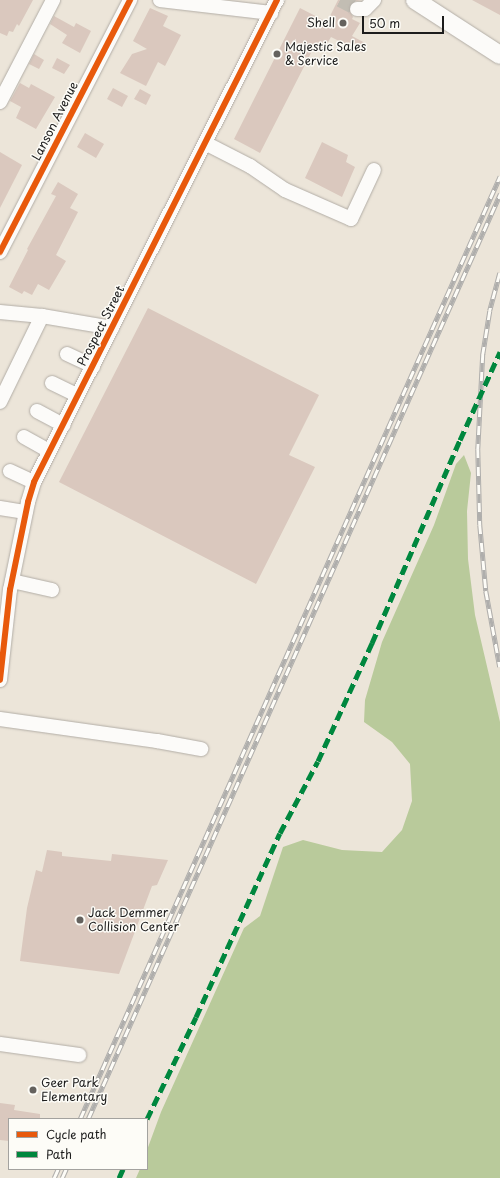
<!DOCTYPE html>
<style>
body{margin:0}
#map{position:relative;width:500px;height:1178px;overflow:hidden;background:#ece5d9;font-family:"Playpen Sans",sans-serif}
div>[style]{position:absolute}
.forest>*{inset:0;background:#b9ca9b}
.building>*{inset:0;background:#dac8be}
.minor-tunnel>*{height:14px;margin-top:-7px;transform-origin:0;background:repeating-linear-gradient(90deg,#c2bdb3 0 14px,transparent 0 21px)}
.roads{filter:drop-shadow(0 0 1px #b2ada6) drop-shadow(0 0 1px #b2ada6)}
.minor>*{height:14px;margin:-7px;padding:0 7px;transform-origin:7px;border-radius:7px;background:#fcfbf9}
.major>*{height:18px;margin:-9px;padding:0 9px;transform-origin:9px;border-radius:9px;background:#fcfbf9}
.rail>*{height:4.5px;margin-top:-2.25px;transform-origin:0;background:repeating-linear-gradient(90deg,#fdfcf7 0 9px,#afaeac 0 18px);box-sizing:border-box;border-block:1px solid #afaeac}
.quiet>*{height:5px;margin-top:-2.5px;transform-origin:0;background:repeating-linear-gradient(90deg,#00873e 0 10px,transparent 0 15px)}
.cycleway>*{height:6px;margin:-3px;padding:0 3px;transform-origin:3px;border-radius:3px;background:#e8590c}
.dots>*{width:11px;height:11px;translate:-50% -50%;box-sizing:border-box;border:2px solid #fdfcf7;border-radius:50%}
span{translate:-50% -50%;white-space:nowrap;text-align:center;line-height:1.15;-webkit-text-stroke:3px #fdfcf7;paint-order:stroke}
.poi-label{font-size:12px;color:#1c1c1c}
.right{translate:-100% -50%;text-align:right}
.left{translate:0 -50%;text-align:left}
.street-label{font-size:12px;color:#1c1c1c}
.legend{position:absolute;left:8px;top:1118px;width:140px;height:52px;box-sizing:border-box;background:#fdfcf7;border:1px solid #a3a29f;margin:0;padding:5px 7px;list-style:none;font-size:12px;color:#1c1c1c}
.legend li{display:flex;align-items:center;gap:8px;height:20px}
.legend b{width:20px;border:1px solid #a3a29f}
.scale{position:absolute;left:362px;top:16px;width:82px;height:18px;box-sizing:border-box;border:2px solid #1c1c1c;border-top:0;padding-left:5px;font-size:12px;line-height:14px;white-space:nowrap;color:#1c1c1c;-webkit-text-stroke:3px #fdfcf7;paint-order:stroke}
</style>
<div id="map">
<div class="forest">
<div style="clip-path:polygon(464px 455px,471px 473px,467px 511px,468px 559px,475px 615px,500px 722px,500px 1178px,136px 1178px,140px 1169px,147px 1169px,147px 1150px,161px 1112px,244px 928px,260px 916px,283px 847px,303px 840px,342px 850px,382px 852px,402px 830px,412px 801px,410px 764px,392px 742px,364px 722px,365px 700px,382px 642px,434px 525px,456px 464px)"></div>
</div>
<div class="building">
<div style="clip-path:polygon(0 0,33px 0,19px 26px,17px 24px,13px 32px,9px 31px,7px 36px,0 33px)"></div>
<div style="clip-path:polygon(338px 0,362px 0,352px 2px,349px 9px,353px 17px,352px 19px,360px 23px,352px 36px,367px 44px,363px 53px,331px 37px,323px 51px,314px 47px,260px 153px,234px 139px,300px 8px,327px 22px)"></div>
<div style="clip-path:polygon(472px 0,500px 0,500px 15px)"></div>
<div style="clip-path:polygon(150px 8px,168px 16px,163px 26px,181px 35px,165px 66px,158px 62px,146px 86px,120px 73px,132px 54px,147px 49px,133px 41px)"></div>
<div style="clip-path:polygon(54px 16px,74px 27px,76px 23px,91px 31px,80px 53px,62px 43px,67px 35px,50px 24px)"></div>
<div style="clip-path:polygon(34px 54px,44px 60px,39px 69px,29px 64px)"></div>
<div style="clip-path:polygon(57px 58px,70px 65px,64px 74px,52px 68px)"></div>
<div style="clip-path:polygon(20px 83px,29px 88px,31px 84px,55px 97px,36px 129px,16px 118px,21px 107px,10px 101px)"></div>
<div style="clip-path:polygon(113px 88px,128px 96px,122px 107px,107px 99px)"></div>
<div style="clip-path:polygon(140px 89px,151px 95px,146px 105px,134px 99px)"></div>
<div style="clip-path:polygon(85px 133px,104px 144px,96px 158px,77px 147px)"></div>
<div style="clip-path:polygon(322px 142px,348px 155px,346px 162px,355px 167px,342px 197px,305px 178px)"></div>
<div style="clip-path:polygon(0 152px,22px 165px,0 208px)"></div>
<div style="clip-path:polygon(58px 182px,78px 194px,70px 208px,78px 212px,56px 255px,66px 261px,49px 290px,38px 284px,32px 295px,24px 291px,22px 294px,9px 287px,28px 250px,27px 249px,56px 196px,51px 194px)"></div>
<div style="clip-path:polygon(148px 308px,319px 395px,289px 455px,315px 467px,256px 584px,59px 482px)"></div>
<div style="clip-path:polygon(47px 850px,62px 852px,62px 856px,111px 861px,112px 854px,168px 860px,157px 885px,152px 886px,119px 974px,20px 961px,27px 908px,36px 870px,42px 872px)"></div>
<div style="clip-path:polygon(0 1103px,15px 1105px,14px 1110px,40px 1114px,40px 1119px,9px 1119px,9px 1141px,0 1140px)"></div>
</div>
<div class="minor-tunnel">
<div style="left:340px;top:0;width:19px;rotate:28deg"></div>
</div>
<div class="roads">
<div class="minor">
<div style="left:160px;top:0;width:112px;rotate:6.7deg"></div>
<div style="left:357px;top:9px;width:8px"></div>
<div style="left:365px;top:9px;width:13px;rotate:-45deg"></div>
<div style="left:0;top:102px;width:115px;rotate:-62.5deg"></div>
<div style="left:205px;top:143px;width:51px;rotate:27.1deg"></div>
<div style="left:250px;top:166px;width:42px;rotate:34.4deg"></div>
<div style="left:285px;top:190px;width:72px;rotate:23.7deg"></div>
<div style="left:351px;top:219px;width:54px;rotate:-64.9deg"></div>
<div style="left:0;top:252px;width:284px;rotate:-62.7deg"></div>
<div style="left:0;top:312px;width:42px;rotate:5.4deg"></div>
<div style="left:42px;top:316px;width:71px;rotate:9.7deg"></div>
<div style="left:67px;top:354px;width:29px;rotate:25deg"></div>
<div style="left:52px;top:383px;width:28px;rotate:26deg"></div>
<div style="left:0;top:402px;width:96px;rotate:-64deg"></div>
<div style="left:37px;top:411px;width:30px;rotate:28deg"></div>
<div style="left:24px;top:437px;width:29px;rotate:29deg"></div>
<div style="left:10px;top:471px;width:26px;rotate:25deg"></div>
<div style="left:0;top:508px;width:26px;rotate:9deg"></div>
<div style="left:12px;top:581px;width:41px;rotate:12.7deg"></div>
<div style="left:0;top:680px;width:91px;rotate:-83.7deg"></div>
<div style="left:10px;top:590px;width:90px;rotate:-78.4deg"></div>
<div style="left:28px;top:502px;width:21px;rotate:-73deg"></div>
<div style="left:34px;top:482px;width:540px;rotate:-63.25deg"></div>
<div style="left:0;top:719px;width:159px;rotate:8deg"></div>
<div style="left:157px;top:741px;width:45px;rotate:10.3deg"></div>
<div style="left:0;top:1044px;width:80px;rotate:7.9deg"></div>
</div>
<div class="major">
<div style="left:415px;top:0;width:101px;rotate:32.9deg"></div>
</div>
</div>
<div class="rail">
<div style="left:500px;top:273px;width:39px;rotate:105deg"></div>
<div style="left:490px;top:311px;width:44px;rotate:99.2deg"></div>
<div style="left:483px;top:354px;width:95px;rotate:93deg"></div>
<div style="left:478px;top:449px;width:76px;rotate:88.5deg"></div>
<div style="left:480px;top:525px;width:66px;rotate:84.8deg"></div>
<div style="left:486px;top:591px;width:77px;rotate:79.6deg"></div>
<div style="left:80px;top:1119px;width:1032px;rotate:-65.99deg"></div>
<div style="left:88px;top:1119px;width:1013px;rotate:-65.99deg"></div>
<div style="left:54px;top:1178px;width:10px;rotate:-66deg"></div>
<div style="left:62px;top:1178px;width:10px;rotate:-66deg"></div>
</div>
<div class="quiet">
<div style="left:147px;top:1119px;width:113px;rotate:-64.3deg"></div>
<div style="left:196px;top:1017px;width:202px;rotate:-65.5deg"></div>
<div style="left:280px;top:833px;width:81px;rotate:-62.2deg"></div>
<div style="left:318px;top:761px;width:130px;rotate:-65.4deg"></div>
<div style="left:372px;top:643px;width:221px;rotate:-66.6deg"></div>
<div style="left:460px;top:440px;width:97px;rotate:-65.6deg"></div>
<div style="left:119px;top:1178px;width:10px;rotate:-66deg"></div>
</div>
<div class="cycleway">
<div style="left:0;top:252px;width:284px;rotate:-62.7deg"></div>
<div style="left:0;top:680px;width:91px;rotate:-83.7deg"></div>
<div style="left:10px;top:590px;width:90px;rotate:-78.4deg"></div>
<div style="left:28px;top:502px;width:21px;rotate:-73deg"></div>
<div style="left:34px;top:482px;width:540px;rotate:-63.25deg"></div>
</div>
<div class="dots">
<div style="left:343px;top:23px;background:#65625e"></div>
<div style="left:277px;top:54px;background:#65625e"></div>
<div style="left:80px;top:920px;background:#65625e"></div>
<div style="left:33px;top:1090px;background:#65625e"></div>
</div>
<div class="poi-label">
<span class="right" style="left:335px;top:23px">Shell</span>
<span class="left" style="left:285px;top:54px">Majestic Sales<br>&amp; Service</span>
<span class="left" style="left:88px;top:920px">Jack Demmer<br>Collision Center</span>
<span class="left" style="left:41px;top:1090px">Geer Park<br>Elementary</span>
</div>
<div class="street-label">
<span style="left:55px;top:121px;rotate:-63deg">Lanson Avenue</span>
<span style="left:101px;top:326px;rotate:-63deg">Prospect Street</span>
</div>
<ul class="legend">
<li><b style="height:5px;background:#e8590c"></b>Cycle path</li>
<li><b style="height:5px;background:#00873e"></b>Path</li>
</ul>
<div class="scale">50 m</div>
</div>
